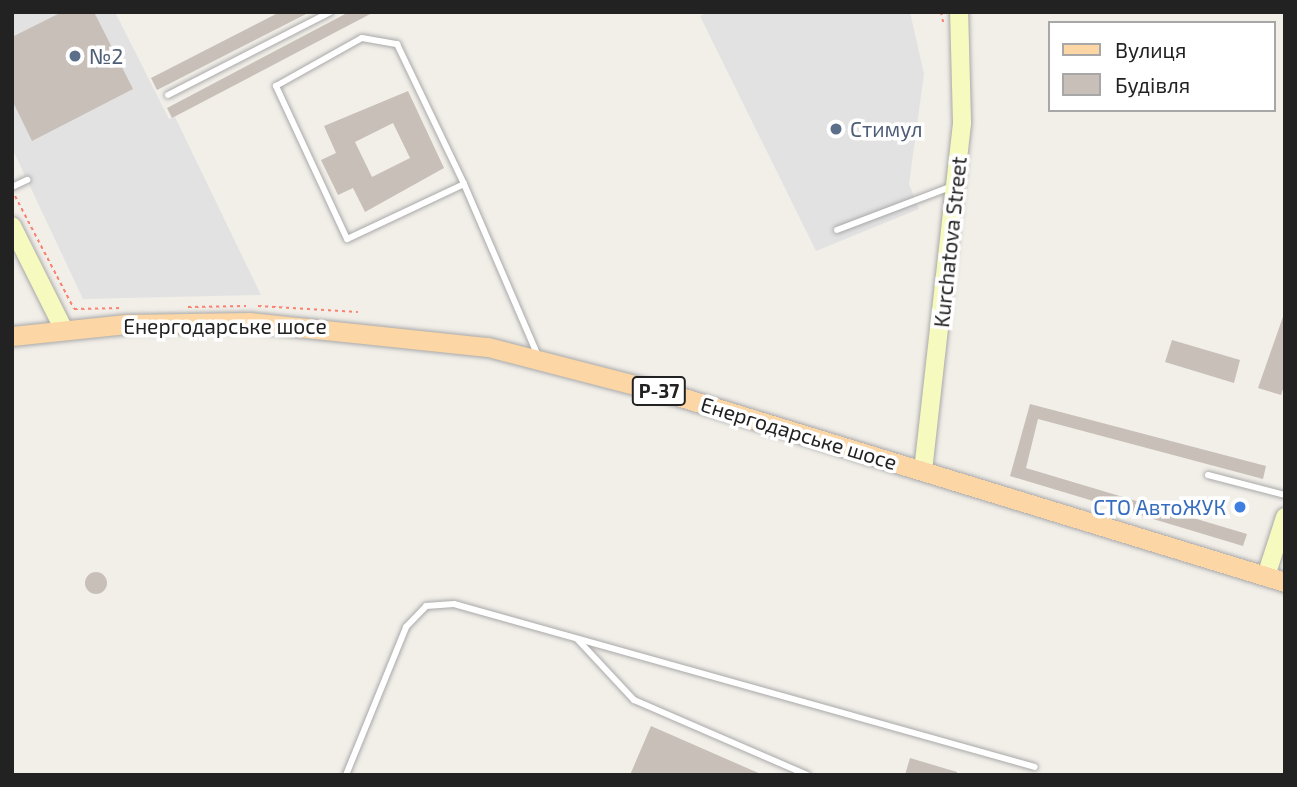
<!DOCTYPE html>
<meta charset="utf-8">
<style>
body{margin:0}
#map{position:relative;width:1297px;height:787px;overflow:hidden;background:#f2efe9;font-family:"Exo 2",sans-serif}
div>[style]{position:absolute}
.parking>*{inset:0;background:#e2e2e2}
.building>*{inset:0;background:#c7bfb8}
.round{border-radius:50%}
.path>*{height:2px;margin-top:-1px;transform-origin:0;background:repeating-linear-gradient(90deg,#fa8072 0 3.5px,transparent 0 7px)}
.roads{filter:drop-shadow(0 0 2px #a9a9a9) drop-shadow(0 0 2px #a9a9a9)}
.lane>*{height:6px;margin:-3px;padding:0 3px;transform-origin:3px;border-radius:3px;background:#fff}
.secondary>*{height:18px;margin:-9px;padding:0 9px;transform-origin:9px;border-radius:9px;background:#f7fabf}
.primary>*{height:19px;margin:-9.5px;padding:0 9.5px;transform-origin:9.5px;border-radius:9.5px;background:#fcd6a4}
.dots>*{width:19px;height:19px;translate:-50% -50%;box-sizing:border-box;border:4px solid #fff;border-radius:50%}
span{translate:-50% -50%;white-space:nowrap;text-align:center;line-height:1.15;-webkit-text-stroke:7px #fff;paint-order:stroke}
.shield-label span{padding:2px 5px;background:#fff;border:2px solid;border-radius:5px;-webkit-text-stroke-width:0}
.shield-label{font-size:19px;color:#222;font-weight:700}
.service-label{font-size:21px;color:#4e5e75}
.left{translate:0 -50%;text-align:left}
.street-label{font-size:21px;color:#222}
.shop-label{font-size:21px;color:#366cbe}
.right{translate:-100% -50%;text-align:right}
.frame{position:absolute;inset:0;border:14px solid #222;pointer-events:none}
.legend{position:absolute;left:1048px;top:21px;width:228px;height:91px;box-sizing:border-box;background:#fff;border:2px solid #a7a7a7;margin:0;padding:9px 12px;list-style:none;font-size:21px;color:#222}
.legend li{display:flex;align-items:center;gap:14px;height:35px}
.legend b{width:35px;border:2px solid #a7a7a7}
</style>
<div id="map">
<div class="parking">
<div style="clip-path:polygon(12px 12px,115px 12px,169px 119px,175px 117px,261px 295px,83px 299px,12px 148px)"></div>
<div style="clip-path:polygon(708px 12px,910px 12px,924px 74px,909px 184px,919px 209px,816px 251px,700px 16px)"></div>
</div>
<div class="building">
<div style="clip-path:polygon(62px 12px,94px 12px,133px 89px,32px 141px,12px 100px,12px 37px)"></div>
<div style="clip-path:polygon(280px 12px,310px 12px,157px 90px,151px 78px)"></div>
<div style="clip-path:polygon(349px 12px,374px 12px,172px 118px,167px 108px)"></div>
<div style="clip-path:polygon(evenodd,408px 91px,444px 168px,365px 212px,353px 188px,338px 195px,321px 160px,336px 153px,324px 126px,408px 91px,393px 123px,410px 158px,372px 177px,355px 142px,393px 123px)"></div>
<div style="clip-path:polygon(1285px 311px,1285px 383px,1281px 395px,1258px 388px)"></div>
<div style="clip-path:polygon(1172px 340px,1240px 360px,1234px 383px,1165px 362px)"></div>
<div style="clip-path:polygon(1030px 404px,1266px 466px,1263px 479px,1038px 419px,1026px 468px,1247px 534px,1243px 546px,1010px 476px)"></div>
<div class="round" style="left:85px;top:572px;width:22px;height:22px"></div>
<div style="clip-path:polygon(651px 726px,763px 775px,630px 775px)"></div>
<div style="clip-path:polygon(910px 758px,957px 772px,957px 775px,905px 775px)"></div>
</div>
<div class="path">
<div style="left:941px;top:12px;width:14px;rotate:78deg"></div>
<div style="left:15px;top:196px;width:127px;rotate:62.4deg"></div>
<div style="left:74px;top:309px;width:49px;rotate:-1.2deg"></div>
<div style="left:258px;top:306px;width:100px;rotate:3.4deg"></div>
<div style="left:188px;top:307px;width:58px;rotate:-1deg"></div>
</div>
<div class="roads">
<div class="lane">
<div style="left:168px;top:95px;width:182px;rotate:-27.1deg"></div>
<div style="left:464px;top:184px;width:129px;rotate:154.8deg"></div>
<div style="left:347px;top:239px;width:169px;rotate:-114.9deg"></div>
<div style="left:276px;top:86px;width:98px;rotate:-29.2deg"></div>
<div style="left:362px;top:38px;width:36px;rotate:10deg"></div>
<div style="left:397px;top:44px;width:155px;rotate:64.4deg"></div>
<div style="left:464px;top:184px;width:187px;rotate:66.7deg"></div>
<div style="left:12px;top:187px;width:17px;rotate:-25deg"></div>
<div style="left:837px;top:230px;width:124px;rotate:-20.8deg"></div>
<div style="left:1208px;top:475px;width:80px;rotate:14.6deg"></div>
<div style="left:578px;top:640px;width:82px;rotate:47deg"></div>
<div style="left:634px;top:700px;width:189px;rotate:23.4deg"></div>
<div style="left:346px;top:775px;width:160px;rotate:-67.9deg"></div>
<div style="left:406px;top:627px;width:29px;rotate:-46deg"></div>
<div style="left:426px;top:606px;width:28px;rotate:-4deg"></div>
<div style="left:454px;top:604px;width:603px;rotate:15.67deg"></div>
</div>
<div class="secondary">
<div style="left:12px;top:226px;width:114px;rotate:63.4deg"></div>
<div style="left:923px;top:471px;width:350px;rotate:-83.6deg"></div>
<div style="left:962px;top:123px;width:111px;rotate:-91.5deg"></div>
<div style="left:1266px;top:576px;width:62px;rotate:-72.1deg"></div>
</div>
<div class="primary">
<div style="left:12px;top:336px;width:115px;rotate:-6deg"></div>
<div style="left:126px;top:324px;width:123px;rotate:-0.9deg"></div>
<div style="left:249px;top:322px;width:240px;rotate:6deg"></div>
<div style="left:488px;top:347px;width:192px;rotate:14.5deg"></div>
<div style="left:674px;top:395px;width:639px;rotate:17.02deg"></div>
</div>
</div>
<div class="dots">
<div style="left:75px;top:56px;background:#5c6f8a"></div>
<div style="left:836px;top:129px;background:#5c6f8a"></div>
<div style="left:1240px;top:507px;background:#3f7fe0"></div>
</div>
<div class="shield-label">
<span style="left:659px;top:391px">Р-37</span>
</div>
<div class="service-label">
<span class="left" style="left:89px;top:56px">№2</span>
<span class="left" style="left:850px;top:129px">Стимул</span>
</div>
<div class="street-label">
<span style="left:950px;top:242px;rotate:-84deg">Kurchatova Street</span>
<span style="left:225px;top:326px">Енергодарське шосе</span>
<span style="left:799px;top:433px;rotate:17deg">Енергодарське шосе</span>
</div>
<div class="shop-label">
<span class="right" style="left:1226px;top:507px">СТО АвтоЖУК</span>
</div>
<div class="frame"></div>
<ul class="legend">
<li><b style="height:9px;background:#fcd6a4"></b>Вулиця</li>
<li><b style="height:19px;background:#c7bfb8"></b>Будівля</li>
</ul>
</div>
